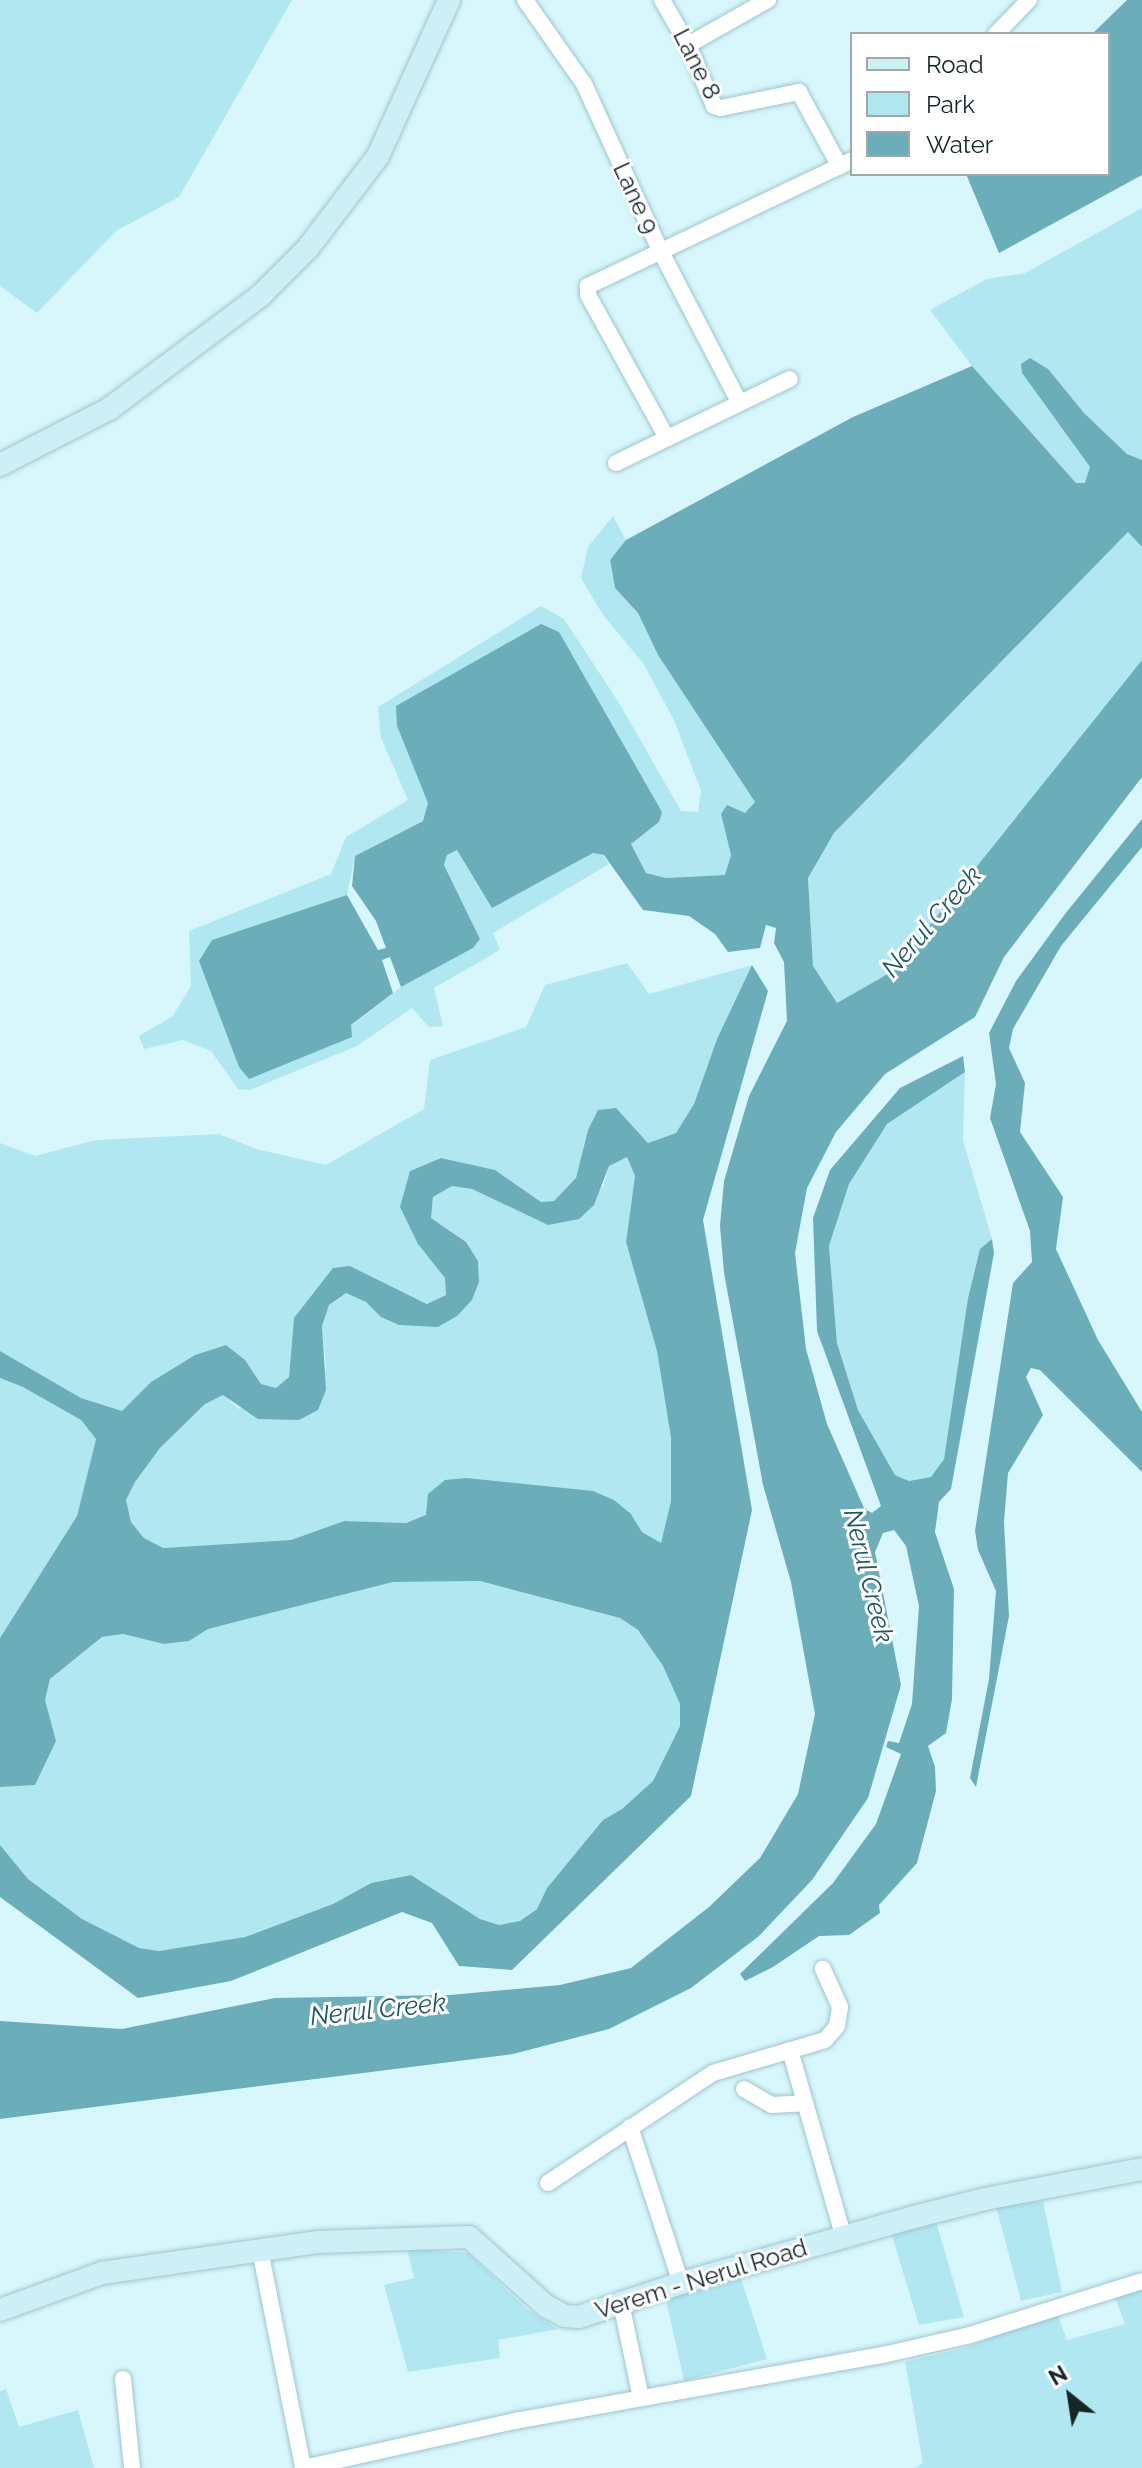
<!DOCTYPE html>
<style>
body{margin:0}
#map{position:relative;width:1142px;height:2468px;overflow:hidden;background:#d8f7fd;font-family:Raleway,sans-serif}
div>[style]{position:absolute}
.green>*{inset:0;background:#b1e7f1}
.water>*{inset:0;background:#6cadba}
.roads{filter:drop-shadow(0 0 2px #9fc5cc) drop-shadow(0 0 2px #9fc5cc)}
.minor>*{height:16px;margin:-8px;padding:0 8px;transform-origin:8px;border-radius:8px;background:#fff}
.secondary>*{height:22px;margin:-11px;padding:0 11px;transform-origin:11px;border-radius:11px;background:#cdf0f6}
span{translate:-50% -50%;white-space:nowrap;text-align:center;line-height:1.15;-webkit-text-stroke:6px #fff;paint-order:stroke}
.street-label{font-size:24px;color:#162528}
.water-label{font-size:26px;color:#205761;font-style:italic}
.legend{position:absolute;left:850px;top:32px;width:260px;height:144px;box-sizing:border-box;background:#fff;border:2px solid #a2a8a9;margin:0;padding:10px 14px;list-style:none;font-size:24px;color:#162528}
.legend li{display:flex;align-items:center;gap:16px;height:40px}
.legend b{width:40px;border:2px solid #a2a8a9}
.north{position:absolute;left:1030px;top:2356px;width:80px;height:80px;-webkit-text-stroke:6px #fff;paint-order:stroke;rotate:330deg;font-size:22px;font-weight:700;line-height:32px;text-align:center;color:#162528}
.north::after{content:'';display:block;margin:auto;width:28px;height:36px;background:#162528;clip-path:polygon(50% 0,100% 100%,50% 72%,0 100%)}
</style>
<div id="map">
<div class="green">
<div style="clip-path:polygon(0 0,292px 0,179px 197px,116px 231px,37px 313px,0 286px)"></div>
<div style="clip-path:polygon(1142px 208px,1142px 460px,1127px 454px,1084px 413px,1022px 373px,1090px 467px,1086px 483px,1076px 483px,972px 366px,930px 310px,987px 279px,1025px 273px)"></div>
<div style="clip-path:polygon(613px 516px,626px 540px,610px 560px,615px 588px,638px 613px,658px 655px,755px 802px,745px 813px,721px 813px,731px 855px,726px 875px,666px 878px,646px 873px,631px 844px,659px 822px,397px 726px,429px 803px,424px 820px,355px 856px,347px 895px,212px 940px,351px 1026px,401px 987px,473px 948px,480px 939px,444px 865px,447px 855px,457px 850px,493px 907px,593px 853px,603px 855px,609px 864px,493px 933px,500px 950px,434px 988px,443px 1026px,429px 1027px,412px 1008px,357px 1046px,250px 1090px,238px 1089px,211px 1051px,183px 1040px,144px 1049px,139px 1036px,173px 1016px,191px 986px,189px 931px,331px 874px,346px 837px,408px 800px,381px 738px,378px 707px,541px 606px,564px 619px,621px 706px,681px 811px,698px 812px,701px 791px,674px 720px,643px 663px,603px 615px,581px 578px,588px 547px)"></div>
<div style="clip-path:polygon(1129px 531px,1142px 547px,1142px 660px,893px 971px,836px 1004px,813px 966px,808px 878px,834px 833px)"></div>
<div style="clip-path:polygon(627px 963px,649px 994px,752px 965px,717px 1039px,694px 1104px,676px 1133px,648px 1143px,616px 1109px,588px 1130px,576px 1179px,554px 1201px,541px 1202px,495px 1170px,441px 1158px,410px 1171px,418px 1244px,445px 1278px,446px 1295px,428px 1304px,350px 1266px,294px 1318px,289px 1377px,276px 1388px,261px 1384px,245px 1361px,226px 1345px,195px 1355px,151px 1382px,122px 1411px,81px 1398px,0 1351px,0 1143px,35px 1156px,96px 1140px,219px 1134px,256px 1149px,326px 1165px,424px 1109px,430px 1060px,526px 1027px,545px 985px)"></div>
<div style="clip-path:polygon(965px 1072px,963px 1140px,992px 1239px,980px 1249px,968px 1298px,944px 1459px,931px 1477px,909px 1481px,895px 1475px,858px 1410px,837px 1343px,829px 1246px,849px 1184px,887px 1123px)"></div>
<div style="clip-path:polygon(627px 1156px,635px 1176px,626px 1242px,657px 1351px,671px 1438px,671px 1501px,661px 1544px,642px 1532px,631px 1514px,426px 1516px,405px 1523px,344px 1521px,291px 1540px,163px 1548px,144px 1538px,131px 1522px,126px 1500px,135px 1482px,160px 1448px,205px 1404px,223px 1394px,239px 1409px,326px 1369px,322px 1326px,329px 1305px,346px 1293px,366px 1302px,381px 1316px,472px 1300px,479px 1282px,478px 1261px,466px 1242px,431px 1218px,433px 1197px,452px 1186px,472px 1189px,548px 1225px,603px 1187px,609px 1166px)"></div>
<div style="clip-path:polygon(0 1378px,23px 1387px,81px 1420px,96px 1439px,77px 1516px,0 1638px)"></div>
<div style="clip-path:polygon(480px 1581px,620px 1618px,638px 1630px,663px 1666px,680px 1704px,680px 1726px,653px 1781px,622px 1809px,603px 1820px,547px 1888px,537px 1909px,520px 1921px,499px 1925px,480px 1919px,411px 1875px,370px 1883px,333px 1904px,245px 1937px,159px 1951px,138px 1948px,82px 1919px,28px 1879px,0 1845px,0 1787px,35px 1784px,56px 1741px,45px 1700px,50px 1679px,102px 1637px,123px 1634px,165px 1644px,189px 1641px,208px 1629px,393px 1582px)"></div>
<div style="clip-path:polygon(1043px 2201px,1062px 2292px,1021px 2301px,996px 2206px)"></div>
<div style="clip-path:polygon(935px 2218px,964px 2317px,919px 2325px,890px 2229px)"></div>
<div style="clip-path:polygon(407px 2248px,468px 2253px,528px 2310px,558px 2329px,498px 2340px,500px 2358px,408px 2372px,384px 2285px,414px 2278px)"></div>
<div style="clip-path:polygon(740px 2275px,767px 2359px,684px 2381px,666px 2300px)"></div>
<div style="clip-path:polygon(1142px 2285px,1142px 2468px,915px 2468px,923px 2463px,905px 2362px,968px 2347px,1056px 2311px,1067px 2340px,1125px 2324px,1113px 2292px)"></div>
<div style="clip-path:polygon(6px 2389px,19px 2427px,78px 2410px,94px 2468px,0 2468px,0 2391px)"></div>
</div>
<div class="water">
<div style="clip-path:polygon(1127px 0,1142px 0,1142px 175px,999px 253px,966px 174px,1108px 174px,1108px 34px,1092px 34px)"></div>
<div style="clip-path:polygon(1030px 358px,1048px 369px,1084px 413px,1127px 454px,1142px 460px,1142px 547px,1128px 532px,834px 833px,808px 878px,813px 966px,837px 1003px,893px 971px,1142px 660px,1142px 777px,1004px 957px,975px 1017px,885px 1074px,836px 1132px,807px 1188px,795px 1253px,806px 1349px,827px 1424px,864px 1508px,872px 1513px,881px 1506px,817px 1331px,813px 1218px,830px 1170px,900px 1088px,963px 1056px,965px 1072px,887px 1124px,849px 1184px,829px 1246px,837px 1343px,858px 1410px,895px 1475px,909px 1481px,931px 1477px,944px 1459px,968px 1298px,980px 1249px,992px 1239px,994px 1253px,951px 1489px,939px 1502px,935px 1532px,954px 1589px,952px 1699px,946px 1733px,928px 1746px,935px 1767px,936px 1791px,917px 1863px,879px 1905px,880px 1913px,849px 1935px,819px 1936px,773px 1967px,745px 1981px,740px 1974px,833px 1883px,876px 1824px,901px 1754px,886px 1747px,888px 1741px,899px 1743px,912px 1704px,919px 1606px,906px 1546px,894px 1530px,883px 1533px,875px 1552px,901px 1685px,868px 1798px,812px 1880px,759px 1936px,691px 1988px,609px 2029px,513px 2054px,0 2119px,0 2021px,122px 2029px,275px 1998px,450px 1995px,560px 1985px,631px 1968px,709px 1907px,760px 1858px,798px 1794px,815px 1714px,791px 1582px,763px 1485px,724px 1273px,720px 1226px,724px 1181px,749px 1096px,787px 1021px,784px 962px,774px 943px,776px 928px,766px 925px,760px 948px,728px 952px,715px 934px,689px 916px,643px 910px,604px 855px,593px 853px,492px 908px,457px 850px,447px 855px,444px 865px,480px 939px,473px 948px,401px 987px,390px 957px,382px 960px,393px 993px,351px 1025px,352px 1037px,249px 1079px,239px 1067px,199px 961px,212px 940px,347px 895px,378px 950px,386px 948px,376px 921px,352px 886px,355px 856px,423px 821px,428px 803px,397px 726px,396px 706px,541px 624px,559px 632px,662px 812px,659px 822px,631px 844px,646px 873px,666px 878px,725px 875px,731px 855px,721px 814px,727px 805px,745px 813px,755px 802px,658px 655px,638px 613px,615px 588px,610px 560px,626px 540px,853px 417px,972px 366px,1076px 483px,1085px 483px,1090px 467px,1022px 373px,1021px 364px)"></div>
<div style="clip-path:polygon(1142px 819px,1142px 847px,1061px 946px,1013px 1029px,1009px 1048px,1025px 1083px,1020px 1132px,1063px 1197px,1056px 1249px,1098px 1340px,1142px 1412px,1142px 1472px,1040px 1370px,1031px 1368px,1026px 1377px,1043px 1415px,1008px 1473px,1004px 1522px,1009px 1616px,976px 1787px,970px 1778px,989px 1679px,996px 1591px,978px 1550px,975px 1531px,1013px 1283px,1032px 1262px,1030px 1231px,990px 1118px,996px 1084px,989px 1033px,1016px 981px,1065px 914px)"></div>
<div style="clip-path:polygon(evenodd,752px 965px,768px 991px,703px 1220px,752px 1510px,691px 1796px,512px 1970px,459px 1966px,432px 1923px,402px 1912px,231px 1981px,138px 1998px,0 1897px,0 1845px,28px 1879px,82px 1919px,139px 1948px,159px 1951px,245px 1937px,333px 1904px,371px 1883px,411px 1875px,480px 1919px,499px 1925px,520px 1921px,537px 1909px,547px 1888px,603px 1820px,622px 1809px,653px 1781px,680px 1726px,680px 1704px,663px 1666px,638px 1630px,620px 1618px,480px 1581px,393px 1582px,208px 1629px,189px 1641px,164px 1644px,123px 1634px,102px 1637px,50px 1679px,45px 1700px,56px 1741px,35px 1785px,0 1787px,0 1638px,77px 1516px,96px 1439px,81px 1420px,23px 1387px,0 1378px,0 1351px,81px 1398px,122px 1411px,151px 1382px,195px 1355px,226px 1345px,245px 1360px,261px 1384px,276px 1388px,289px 1377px,294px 1318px,333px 1268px,350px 1266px,427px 1304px,446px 1295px,445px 1278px,418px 1244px,400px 1207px,410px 1171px,441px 1158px,495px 1170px,541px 1202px,554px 1201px,576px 1178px,588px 1130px,598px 1110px,616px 1108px,648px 1143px,676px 1133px,694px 1104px,717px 1039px,752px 965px,627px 1157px,635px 1176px,626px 1242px,657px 1351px,671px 1438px,671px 1501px,661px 1543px,642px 1532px,631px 1514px,614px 1500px,593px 1491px,466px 1478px,445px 1480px,428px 1494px,426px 1515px,406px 1523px,344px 1521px,291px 1540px,163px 1548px,144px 1538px,131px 1522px,126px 1500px,135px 1482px,160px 1448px,205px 1404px,223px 1395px,258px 1419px,299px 1420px,318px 1410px,326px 1390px,322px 1326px,329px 1305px,346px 1293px,366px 1302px,381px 1317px,399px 1325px,438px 1327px,457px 1316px,472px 1300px,479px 1282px,478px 1261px,466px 1242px,431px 1218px,433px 1197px,452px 1186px,472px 1189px,548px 1225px,579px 1219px,594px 1205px,609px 1166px,627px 1157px)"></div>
</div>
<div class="roads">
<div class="minor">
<div style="left:525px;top:0;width:103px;rotate:54.9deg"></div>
<div style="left:584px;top:84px;width:183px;rotate:65.4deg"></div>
<div style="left:660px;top:250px;width:171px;rotate:62.5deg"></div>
<div style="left:662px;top:0;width:52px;rotate:60deg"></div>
<div style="left:688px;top:45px;width:66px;rotate:66.9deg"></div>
<div style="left:714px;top:106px;width:7px;rotate:16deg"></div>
<div style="left:721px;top:108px;width:80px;rotate:-11.6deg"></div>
<div style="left:799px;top:92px;width:85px;rotate:61.3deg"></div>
<div style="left:996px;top:34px;width:47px;rotate:-45.9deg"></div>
<div style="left:688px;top:45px;width:92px;rotate:-29.4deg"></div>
<div style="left:667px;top:438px;width:163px;rotate:-118.9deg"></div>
<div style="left:588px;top:295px;width:9px;rotate:-90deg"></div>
<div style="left:588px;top:286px;width:293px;rotate:-25.5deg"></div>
<div style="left:616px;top:463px;width:193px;rotate:-25.8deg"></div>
<div style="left:790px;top:2050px;width:192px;rotate:74deg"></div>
<div style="left:744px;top:2089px;width:32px;rotate:30deg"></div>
<div style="left:772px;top:2105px;width:33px;rotate:-3deg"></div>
<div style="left:630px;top:2127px;width:164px;rotate:71.9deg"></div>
<div style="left:548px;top:2183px;width:198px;rotate:-33.7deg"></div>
<div style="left:713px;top:2073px;width:117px;rotate:-16.4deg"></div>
<div style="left:825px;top:2040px;width:18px;rotate:-49deg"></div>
<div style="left:837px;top:2026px;width:19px;rotate:-81deg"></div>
<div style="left:840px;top:2007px;width:42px;rotate:-114.1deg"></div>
<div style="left:260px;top:2250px;width:222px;rotate:78.8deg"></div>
<div style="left:621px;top:2303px;width:97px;rotate:78.1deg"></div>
<div style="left:123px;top:2379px;width:89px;rotate:84.2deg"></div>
<div style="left:303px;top:2468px;width:217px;rotate:-12.5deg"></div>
<div style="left:515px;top:2421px;width:374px;rotate:-10.2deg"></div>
<div style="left:883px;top:2355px;width:89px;rotate:-12.9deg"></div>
<div style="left:970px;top:2335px;width:180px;rotate:-17.4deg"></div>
</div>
<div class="secondary">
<div style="left:0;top:465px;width:123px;rotate:-27.2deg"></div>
<div style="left:109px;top:409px;width:189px;rotate:-36.8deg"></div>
<div style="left:260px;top:296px;width:68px;rotate:-45deg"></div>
<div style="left:308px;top:248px;width:116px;rotate:-52.7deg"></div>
<div style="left:378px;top:156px;width:171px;rotate:-65.5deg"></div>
<div style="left:0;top:2310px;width:109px;rotate:-19.9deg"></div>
<div style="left:102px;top:2273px;width:217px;rotate:-8.2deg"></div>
<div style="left:317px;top:2242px;width:152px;rotate:-1.9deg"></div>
<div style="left:469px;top:2237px;width:103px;rotate:41.9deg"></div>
<div style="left:546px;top:2306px;width:21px;rotate:28deg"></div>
<div style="left:565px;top:2316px;width:14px;rotate:4deg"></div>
<div style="left:579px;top:2317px;width:108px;rotate:-18.4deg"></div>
<div style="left:681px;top:2283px;width:238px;rotate:-15.8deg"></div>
<div style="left:910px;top:2218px;width:77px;rotate:-14.2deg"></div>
<div style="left:985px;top:2199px;width:160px;rotate:-10.8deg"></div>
</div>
</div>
<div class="street-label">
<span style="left:697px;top:64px;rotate:63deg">Lane 8</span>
<span style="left:636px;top:198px;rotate:65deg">Lane 9</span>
<span style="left:701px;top:2279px;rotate:-17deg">Verem - Nerul Road</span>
</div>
<div class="water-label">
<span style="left:932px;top:922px;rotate:-49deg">Nerul Creek</span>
<span style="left:868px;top:1576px;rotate:76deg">Nerul Creek</span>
<span style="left:378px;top:2010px;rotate:-6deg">Nerul Creek</span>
</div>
<ul class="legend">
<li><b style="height:10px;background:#cdf0f6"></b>Road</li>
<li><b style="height:22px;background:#b1e7f1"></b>Park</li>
<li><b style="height:22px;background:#6cadba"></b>Water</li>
</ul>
<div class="north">N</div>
</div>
